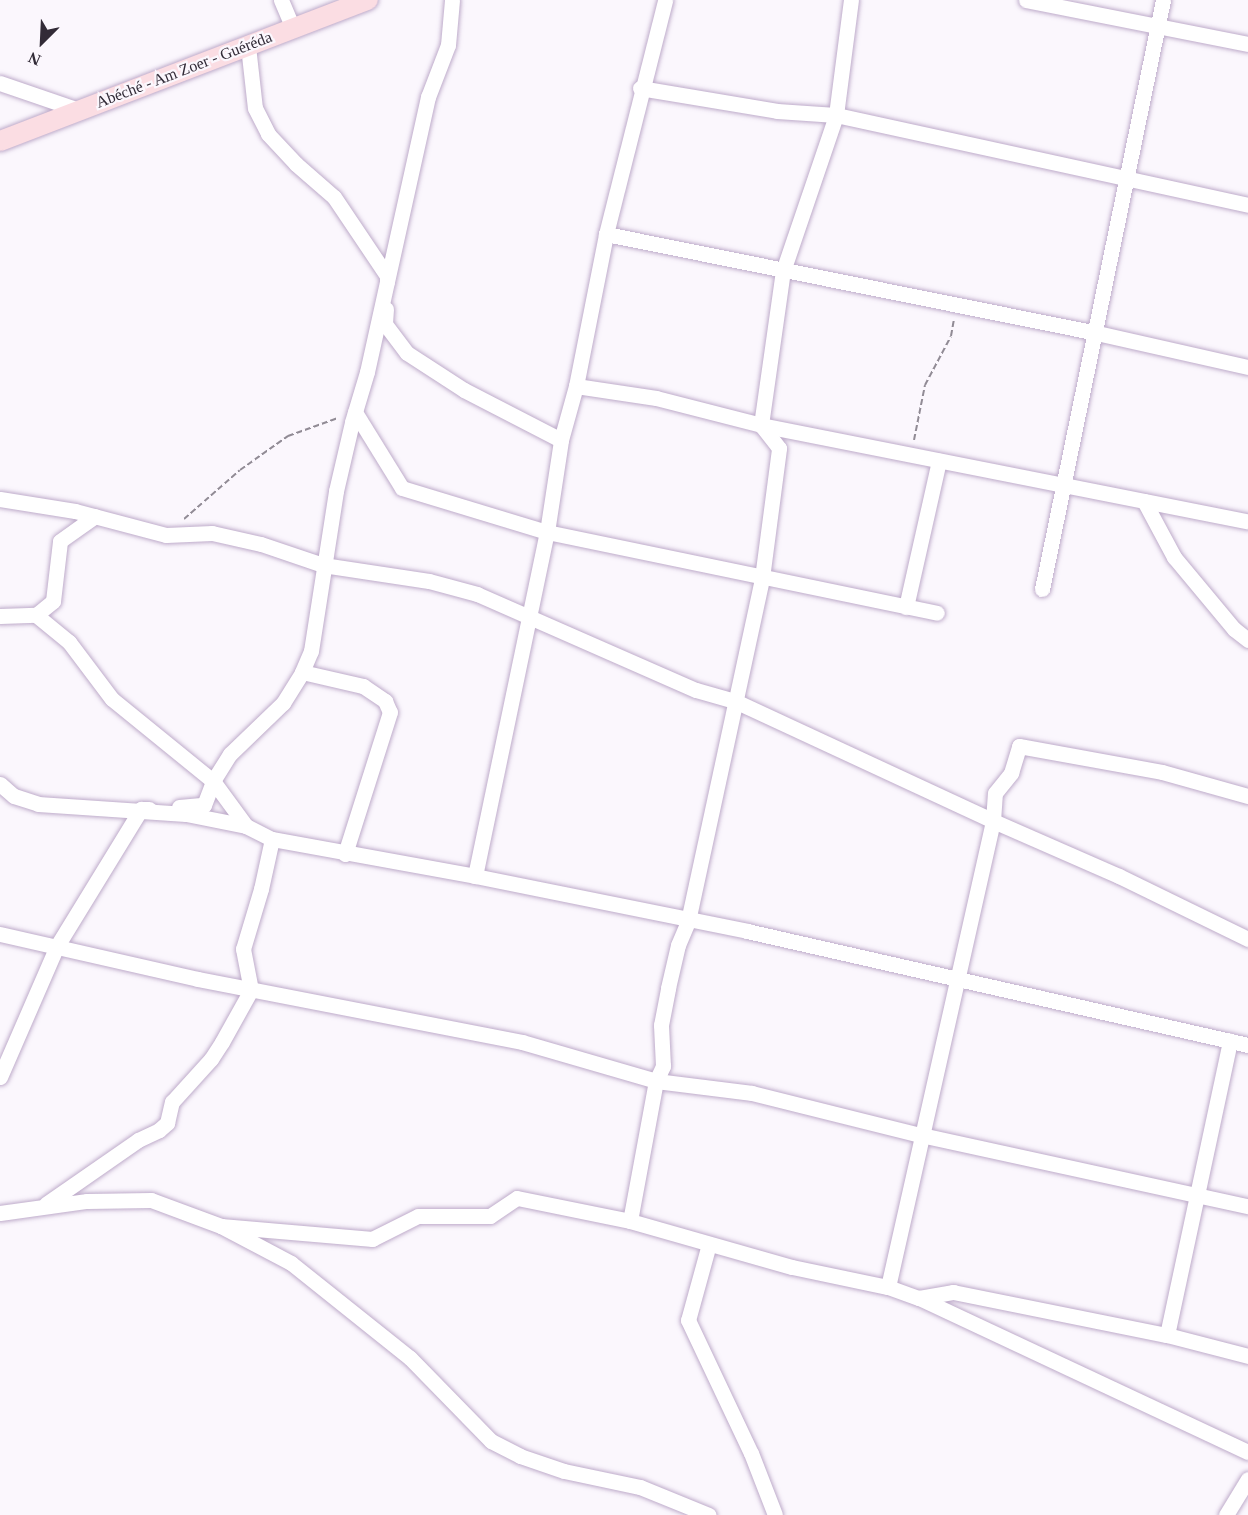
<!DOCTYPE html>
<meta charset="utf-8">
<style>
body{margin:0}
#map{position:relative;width:1248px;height:1515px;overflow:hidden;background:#fbf7fd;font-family:Georgia,serif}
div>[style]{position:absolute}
.path>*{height:2px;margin-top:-1px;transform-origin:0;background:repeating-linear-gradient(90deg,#918b95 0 6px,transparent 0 9px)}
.roads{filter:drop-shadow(0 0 2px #beabca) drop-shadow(0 0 2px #beabca)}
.minor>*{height:15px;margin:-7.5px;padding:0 7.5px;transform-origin:7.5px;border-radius:7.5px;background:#fff}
.major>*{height:20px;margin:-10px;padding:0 10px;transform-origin:10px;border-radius:10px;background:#fbdde3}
span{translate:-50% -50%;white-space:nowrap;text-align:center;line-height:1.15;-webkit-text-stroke:4.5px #fbf7fd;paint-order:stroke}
.street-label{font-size:16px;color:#322b37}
.north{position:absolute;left:12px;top:12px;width:60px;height:60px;-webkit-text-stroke:4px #fbf7fd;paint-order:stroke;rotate:204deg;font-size:16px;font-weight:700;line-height:24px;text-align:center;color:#322b37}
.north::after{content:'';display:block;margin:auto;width:21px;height:27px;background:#322b37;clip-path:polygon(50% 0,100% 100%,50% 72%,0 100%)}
</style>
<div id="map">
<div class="path">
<div style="left:914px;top:440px;width:56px;rotate:-78.7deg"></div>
<div style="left:925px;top:385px;width:55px;rotate:-62deg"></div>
<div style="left:951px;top:336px;width:17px;rotate:-80deg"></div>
<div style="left:184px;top:519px;width:74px;rotate:-41.2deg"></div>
<div style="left:240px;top:470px;width:59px;rotate:-35.3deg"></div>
<div style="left:288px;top:436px;width:53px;rotate:-19.8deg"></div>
</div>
<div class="roads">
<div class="minor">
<div style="left:281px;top:0;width:30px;rotate:67deg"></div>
<div style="left:1026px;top:0;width:226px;rotate:11.2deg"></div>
<div style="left:248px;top:46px;width:62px;rotate:83.6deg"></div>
<div style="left:255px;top:108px;width:29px;rotate:63deg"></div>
<div style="left:268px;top:134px;width:41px;rotate:47deg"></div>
<div style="left:296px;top:164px;width:50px;rotate:41deg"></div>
<div style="left:334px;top:197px;width:95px;rotate:56.1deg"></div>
<div style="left:387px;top:276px;width:6px;rotate:90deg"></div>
<div style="left:0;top:83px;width:83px;rotate:18.9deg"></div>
<div style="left:640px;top:88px;width:139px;rotate:9.5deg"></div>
<div style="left:777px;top:111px;width:59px;rotate:3.9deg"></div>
<div style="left:836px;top:115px;width:422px;rotate:12.3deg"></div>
<div style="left:606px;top:234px;width:501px;rotate:11.4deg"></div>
<div style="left:1097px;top:333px;width:155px;rotate:12.7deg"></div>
<div style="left:386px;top:309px;width:15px;rotate:94deg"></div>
<div style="left:385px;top:324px;width:36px;rotate:53deg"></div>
<div style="left:407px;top:353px;width:68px;rotate:33deg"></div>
<div style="left:464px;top:390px;width:109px;rotate:27.3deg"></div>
<div style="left:576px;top:386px;width:81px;rotate:8.5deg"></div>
<div style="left:656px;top:398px;width:108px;rotate:14.4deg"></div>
<div style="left:761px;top:425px;width:496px;rotate:11.2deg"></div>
<div style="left:355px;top:412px;width:89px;rotate:58.3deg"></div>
<div style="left:402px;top:488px;width:152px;rotate:16.9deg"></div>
<div style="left:547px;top:532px;width:398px;rotate:11.7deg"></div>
<div style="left:0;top:499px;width:76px;rotate:9.1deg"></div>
<div style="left:75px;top:511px;width:94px;rotate:14.8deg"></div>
<div style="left:166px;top:535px;width:46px;rotate:-2.5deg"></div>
<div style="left:212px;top:533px;width:50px;rotate:12.7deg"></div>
<div style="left:261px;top:544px;width:65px;rotate:18.7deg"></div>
<div style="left:323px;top:565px;width:107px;rotate:8.6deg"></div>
<div style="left:429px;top:581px;width:50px;rotate:15.2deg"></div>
<div style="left:477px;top:594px;width:239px;rotate:23.7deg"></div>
<div style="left:696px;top:690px;width:41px;rotate:15.8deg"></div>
<div style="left:735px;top:701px;width:285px;rotate:24.9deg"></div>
<div style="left:993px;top:821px;width:137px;rotate:23.6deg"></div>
<div style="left:1119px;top:876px;width:144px;rotate:26deg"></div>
<div style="left:1144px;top:501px;width:64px;rotate:61.8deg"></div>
<div style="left:1174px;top:557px;width:94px;rotate:50.2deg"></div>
<div style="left:1234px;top:629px;width:18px;rotate:38deg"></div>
<div style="left:1042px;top:589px;width:601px;rotate:-78.39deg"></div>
<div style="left:906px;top:607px;width:150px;rotate:-77.3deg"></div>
<div style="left:36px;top:615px;width:43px;rotate:39.3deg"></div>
<div style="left:69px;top:642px;width:71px;rotate:53deg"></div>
<div style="left:112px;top:699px;width:130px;rotate:39.1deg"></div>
<div style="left:213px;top:781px;width:56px;rotate:53.7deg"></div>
<div style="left:0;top:616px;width:36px;rotate:-2deg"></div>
<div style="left:36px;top:615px;width:22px;rotate:-39deg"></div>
<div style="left:53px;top:601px;width:60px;rotate:-83.3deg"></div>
<div style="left:60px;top:541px;width:43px;rotate:-35.5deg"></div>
<div style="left:302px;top:672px;width:63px;rotate:12.9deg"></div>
<div style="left:363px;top:686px;width:27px;rotate:34deg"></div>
<div style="left:385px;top:701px;width:12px;rotate:66deg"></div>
<div style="left:390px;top:712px;width:149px;rotate:107.6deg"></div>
<div style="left:0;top:784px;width:18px;rotate:41deg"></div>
<div style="left:14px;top:796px;width:25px;rotate:18deg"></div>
<div style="left:38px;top:804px;width:148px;rotate:3.9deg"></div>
<div style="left:186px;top:814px;width:61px;rotate:11.3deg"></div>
<div style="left:246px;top:826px;width:29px;rotate:27deg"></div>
<div style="left:272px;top:839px;width:206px;rotate:10.3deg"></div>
<div style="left:475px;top:876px;width:278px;rotate:11.4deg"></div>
<div style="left:747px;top:931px;width:514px;rotate:12.82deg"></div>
<div style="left:179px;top:807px;width:25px;rotate:-5deg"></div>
<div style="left:204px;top:805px;width:26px;rotate:-69deg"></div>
<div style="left:213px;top:781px;width:32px;rotate:-58deg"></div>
<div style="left:230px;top:754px;width:74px;rotate:-43.9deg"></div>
<div style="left:283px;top:703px;width:36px;rotate:-58deg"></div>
<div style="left:302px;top:672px;width:23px;rotate:-67deg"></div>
<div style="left:311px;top:651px;width:162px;rotate:-81.1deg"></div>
<div style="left:336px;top:491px;width:71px;rotate:-76.9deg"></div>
<div style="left:352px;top:422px;width:52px;rotate:-73.3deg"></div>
<div style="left:367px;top:372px;width:282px;rotate:-77.5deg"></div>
<div style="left:428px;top:97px;width:56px;rotate:-69deg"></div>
<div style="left:448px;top:45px;width:45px;rotate:-84.9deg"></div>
<div style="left:475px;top:876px;width:351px;rotate:-78.2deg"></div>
<div style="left:547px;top:532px;width:93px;rotate:-81.3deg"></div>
<div style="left:561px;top:440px;width:56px;rotate:-74.5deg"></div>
<div style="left:576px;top:386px;width:155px;rotate:-78.8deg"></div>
<div style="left:606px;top:234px;width:241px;rotate:-75.8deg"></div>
<div style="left:0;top:934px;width:203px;rotate:12.8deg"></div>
<div style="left:198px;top:979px;width:330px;rotate:11deg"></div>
<div style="left:522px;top:1042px;width:140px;rotate:16.2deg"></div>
<div style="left:656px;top:1081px;width:97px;rotate:7.1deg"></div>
<div style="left:752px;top:1093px;width:174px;rotate:14deg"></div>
<div style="left:921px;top:1135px;width:335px;rotate:12.3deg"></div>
<div style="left:0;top:1077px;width:143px;rotate:-66.5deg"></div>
<div style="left:57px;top:946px;width:161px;rotate:-58.5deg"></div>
<div style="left:141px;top:809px;width:8px"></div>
<div style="left:46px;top:1204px;width:112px;rotate:-34.8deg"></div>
<div style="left:138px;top:1140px;width:23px;rotate:-25deg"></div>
<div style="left:159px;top:1130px;width:11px;rotate:-41deg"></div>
<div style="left:167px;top:1123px;width:22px;rotate:-77deg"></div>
<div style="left:172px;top:1102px;width:58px;rotate:-47.8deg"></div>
<div style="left:211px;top:1059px;width:20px;rotate:-57deg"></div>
<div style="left:222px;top:1042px;width:60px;rotate:-60.9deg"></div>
<div style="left:251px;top:990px;width:42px;rotate:-101deg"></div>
<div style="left:243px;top:949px;width:63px;rotate:-73.3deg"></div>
<div style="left:261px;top:889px;width:51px;rotate:-77.6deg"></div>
<div style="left:0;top:1213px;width:88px;rotate:-7.9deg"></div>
<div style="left:87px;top:1201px;width:64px;rotate:-0.9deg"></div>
<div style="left:151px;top:1200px;width:75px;rotate:20.4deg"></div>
<div style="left:221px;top:1226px;width:79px;rotate:27.9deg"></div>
<div style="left:291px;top:1263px;width:152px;rotate:38.6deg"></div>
<div style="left:410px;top:1358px;width:116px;rotate:45.7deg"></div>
<div style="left:491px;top:1441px;width:33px;rotate:27deg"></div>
<div style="left:520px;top:1456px;width:46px;rotate:18.8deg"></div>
<div style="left:564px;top:1471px;width:78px;rotate:11.9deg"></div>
<div style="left:640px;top:1487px;width:74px;rotate:22.1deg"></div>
<div style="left:630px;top:1221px;width:142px;rotate:-79.5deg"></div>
<div style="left:656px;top:1081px;width:17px;rotate:-65deg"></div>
<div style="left:663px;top:1066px;width:41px;rotate:-92.8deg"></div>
<div style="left:661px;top:1025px;width:38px;rotate:-79deg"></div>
<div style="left:668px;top:988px;width:44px;rotate:-76.9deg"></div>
<div style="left:678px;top:945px;width:26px;rotate:-67deg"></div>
<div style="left:688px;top:921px;width:351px;rotate:-77.8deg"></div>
<div style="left:762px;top:578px;width:131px;rotate:-82.5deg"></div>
<div style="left:779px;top:448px;width:29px;rotate:-128deg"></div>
<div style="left:761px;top:425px;width:156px;rotate:-81.9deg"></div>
<div style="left:783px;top:271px;width:165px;rotate:-71.2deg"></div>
<div style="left:836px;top:115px;width:116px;rotate:-82.6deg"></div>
<div style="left:221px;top:1226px;width:152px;rotate:4.9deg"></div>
<div style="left:372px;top:1239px;width:51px;rotate:-26.6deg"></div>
<div style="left:418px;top:1216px;width:72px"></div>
<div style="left:490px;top:1216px;width:32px;rotate:-34deg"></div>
<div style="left:517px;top:1198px;width:115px;rotate:11.5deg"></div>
<div style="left:630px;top:1221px;width:168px;rotate:15.9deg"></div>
<div style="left:792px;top:1267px;width:98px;rotate:11.8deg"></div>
<div style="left:888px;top:1287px;width:33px;rotate:20deg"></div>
<div style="left:919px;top:1298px;width:363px;rotate:25.1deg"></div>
<div style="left:709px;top:1244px;width:79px;rotate:105.4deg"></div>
<div style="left:688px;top:1320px;width:147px;rotate:64.7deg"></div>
<div style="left:751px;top:1453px;width:66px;rotate:68.8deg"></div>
<div style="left:888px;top:1287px;width:478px;rotate:-77.3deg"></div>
<div style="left:993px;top:821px;width:28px;rotate:-86deg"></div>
<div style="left:995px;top:793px;width:26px;rotate:-51deg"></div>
<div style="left:1011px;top:773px;width:28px;rotate:-73deg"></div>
<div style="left:1019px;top:746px;width:145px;rotate:10.3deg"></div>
<div style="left:1162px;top:772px;width:89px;rotate:15.6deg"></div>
<div style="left:919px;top:1298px;width:35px;rotate:-10deg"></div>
<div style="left:953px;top:1292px;width:218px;rotate:11.4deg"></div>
<div style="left:1167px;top:1335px;width:84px;rotate:14.5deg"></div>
<div style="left:1167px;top:1335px;width:301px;rotate:-77.9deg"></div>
<div style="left:1226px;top:1515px;width:42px;rotate:-58.6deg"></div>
</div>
<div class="major">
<div style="left:0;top:141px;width:394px;rotate:-21deg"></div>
</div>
</div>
<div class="street-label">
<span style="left:184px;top:70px;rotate:-21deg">Abéché - Am Zoer - Guéréda</span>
</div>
<div class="north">N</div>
</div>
